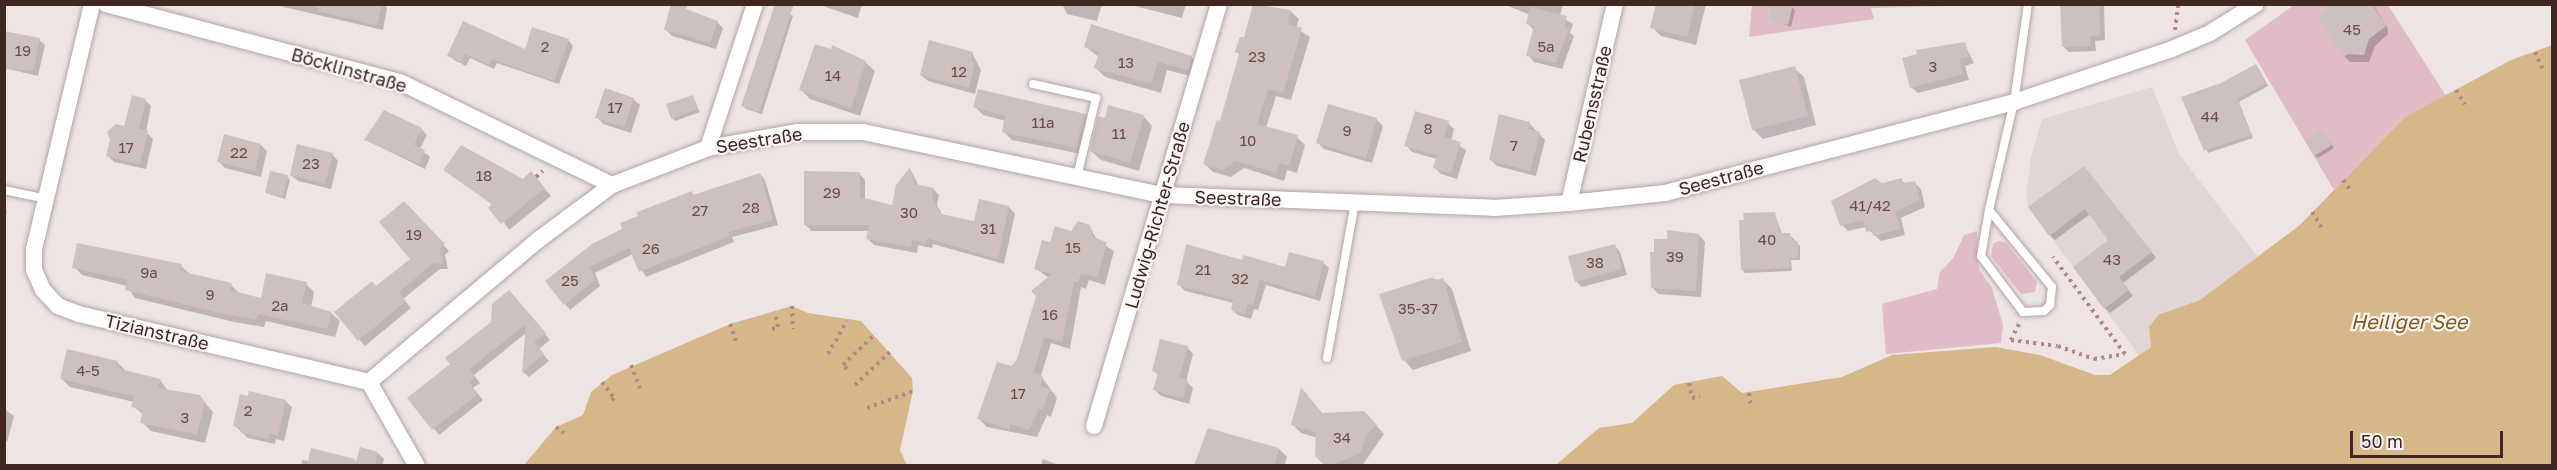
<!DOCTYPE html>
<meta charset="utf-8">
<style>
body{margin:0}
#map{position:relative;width:2557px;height:470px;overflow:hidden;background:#eee4e4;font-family:"Golos Text",sans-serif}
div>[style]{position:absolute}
.built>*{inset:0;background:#e2d5d5}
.green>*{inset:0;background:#e0bcc6}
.water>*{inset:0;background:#d6b789}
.shadow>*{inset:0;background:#0003}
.building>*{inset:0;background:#cfc0c0}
.path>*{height:4px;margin-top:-2px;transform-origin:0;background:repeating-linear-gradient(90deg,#b48982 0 3px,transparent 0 7.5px)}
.roads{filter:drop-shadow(0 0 2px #b3a4a2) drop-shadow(0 0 2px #b3a4a2)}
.service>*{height:8px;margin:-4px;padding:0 4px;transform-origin:4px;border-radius:4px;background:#fff}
.minor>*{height:16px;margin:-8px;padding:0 8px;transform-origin:8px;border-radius:8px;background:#fff}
span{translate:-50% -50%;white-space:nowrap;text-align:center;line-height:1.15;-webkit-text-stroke:4.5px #faf5f5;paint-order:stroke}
.number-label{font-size:15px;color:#644d4a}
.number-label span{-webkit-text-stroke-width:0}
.street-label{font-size:18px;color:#412722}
.water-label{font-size:20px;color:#825818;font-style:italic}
.frame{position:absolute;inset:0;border:6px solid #412722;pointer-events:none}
.scale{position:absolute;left:2350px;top:431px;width:153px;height:27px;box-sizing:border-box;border:3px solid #412722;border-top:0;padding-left:8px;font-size:18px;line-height:21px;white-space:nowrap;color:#412722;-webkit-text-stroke:4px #faf5f5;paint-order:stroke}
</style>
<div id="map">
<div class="built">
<div style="clip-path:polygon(2152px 87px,2179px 154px,2258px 257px,2200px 300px,2158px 315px,2149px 327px,2151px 347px,2139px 355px,2028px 207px,2026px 197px,2031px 156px,2042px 119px)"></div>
</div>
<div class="green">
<div style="clip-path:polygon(1752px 5px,1981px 5px,1871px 8px,1874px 19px,1749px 37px)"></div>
<div style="clip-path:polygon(2294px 5px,2388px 5px,2446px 96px,2405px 117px,2334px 190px,2245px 40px)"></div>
<div style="clip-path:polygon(1977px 231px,1979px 269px,1992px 288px,2003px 325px,2001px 343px,1886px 354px,1882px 304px,1937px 289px,1940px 272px,1954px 257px,1964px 235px)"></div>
<div style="clip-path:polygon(1999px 241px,2006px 243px,2037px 282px,2035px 292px,2021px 294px,1991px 256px,1993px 244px)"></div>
</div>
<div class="water">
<div style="clip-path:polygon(2552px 45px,2552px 465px,1556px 465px,1599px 428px,1632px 423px,1674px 385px,1722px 376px,1742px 393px,1842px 377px,1892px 355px,1995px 347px,2040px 355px,2095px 375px,2110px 375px,2151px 347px,2149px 327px,2158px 315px,2200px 300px,2300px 225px,2405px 117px,2511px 60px)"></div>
<div style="clip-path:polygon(792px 306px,808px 313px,861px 321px,912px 378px,913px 391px,900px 450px,907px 465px,524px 465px,556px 427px,583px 415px,591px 392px,612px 375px,730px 324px)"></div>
</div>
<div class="shadow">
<div style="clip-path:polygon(271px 4px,384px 4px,387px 8px,383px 30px)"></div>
<div style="clip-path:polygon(817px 4px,862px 4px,858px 18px)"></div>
<div style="clip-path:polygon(1062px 4px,1102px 4px,1097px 21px,1067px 14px)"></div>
<div style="clip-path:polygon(1127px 4px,1186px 4px,1182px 18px)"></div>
<div style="clip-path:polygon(1255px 4px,1290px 11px,1299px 19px,1296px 28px,1310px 37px,1291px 100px,1276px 96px,1266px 128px,1297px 137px,1305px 145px,1297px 173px,1287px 170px,1284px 181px,1244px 168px,1231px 177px,1213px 172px,1205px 164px,1221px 123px)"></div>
<div style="clip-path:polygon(1503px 4px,1563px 4px,1560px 16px,1573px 24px,1570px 33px,1574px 36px,1562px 69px,1534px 62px,1528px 55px,1534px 30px,1528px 24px,1530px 15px)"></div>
<div style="clip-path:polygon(1657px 4px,1706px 4px,1696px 45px,1661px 36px,1652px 27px)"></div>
<div style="clip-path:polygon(2061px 4px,2104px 4px,2105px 40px,2095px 41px,2096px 51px,2069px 52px,2063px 46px)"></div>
<div style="clip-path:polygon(2338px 4px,2373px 4px,2388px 29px,2388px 34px,2375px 46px,2369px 62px,2350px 62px,2344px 56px)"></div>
<div style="clip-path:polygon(1792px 7px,1795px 10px,1791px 27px,1771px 20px)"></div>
<div style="clip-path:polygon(790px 14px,793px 16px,762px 114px,746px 109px,743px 106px)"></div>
<div style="clip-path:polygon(717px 22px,723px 28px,716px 49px,672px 36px,665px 29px)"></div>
<div style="clip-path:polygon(463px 23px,526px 51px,533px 29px,569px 41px,573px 46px,559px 84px,497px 63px,494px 69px,470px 58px,466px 66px,454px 60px,449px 55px)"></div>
<div style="clip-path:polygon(39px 40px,45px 45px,38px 76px,4px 68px)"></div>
<div style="clip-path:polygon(1964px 43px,1974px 63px,1965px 66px,1969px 80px,1918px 93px,1911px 87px)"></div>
<div style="clip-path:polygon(1086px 47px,1191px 57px,1201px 67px,1198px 78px,1167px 70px,1161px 93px,1105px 77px,1096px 68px,1099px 57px)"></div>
<div style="clip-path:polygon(972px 53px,981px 70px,975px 94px,928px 81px,921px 75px)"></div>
<div style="clip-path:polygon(865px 62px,875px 71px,860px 116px,810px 99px,801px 90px)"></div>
<div style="clip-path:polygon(1794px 68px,1804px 77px,1816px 125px,1763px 139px,1753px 129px)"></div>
<div style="clip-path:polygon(2259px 69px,2268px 86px,2239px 102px,2253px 138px,2208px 153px,2183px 98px)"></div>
<div style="clip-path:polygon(692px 97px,700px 112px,675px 121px,672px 118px)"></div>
<div style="clip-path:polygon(633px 99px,640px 105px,631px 133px,603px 124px,597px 117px)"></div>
<div style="clip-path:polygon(145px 100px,151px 106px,146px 132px,153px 139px,146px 169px,114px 162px,108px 156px)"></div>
<div style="clip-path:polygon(975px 107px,1085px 115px,1093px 123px,1086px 155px,1012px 140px,1003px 131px,1006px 121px,983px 115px)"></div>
<div style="clip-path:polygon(1143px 116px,1152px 126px,1139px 171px,1101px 160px,1091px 151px,1106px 119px)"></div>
<div style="clip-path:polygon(1376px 119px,1383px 126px,1372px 163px,1324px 149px,1318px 143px)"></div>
<div style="clip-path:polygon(1448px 123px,1454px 129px,1451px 141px,1466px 150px,1457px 179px,1441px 174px,1434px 167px,1437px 159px,1412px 152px,1406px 145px)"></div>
<div style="clip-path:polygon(1529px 123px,1545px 140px,1536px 176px,1497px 166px,1491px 160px)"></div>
<div style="clip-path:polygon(421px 129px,427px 135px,420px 149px,430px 157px,425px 169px,366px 140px)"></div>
<div style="clip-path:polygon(2325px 135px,2334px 148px,2318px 158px,2315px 155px)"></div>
<div style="clip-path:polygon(261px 145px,267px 151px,261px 177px,225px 168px,219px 162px)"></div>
<div style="clip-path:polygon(332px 154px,338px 161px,331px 189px,298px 181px,291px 175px)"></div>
<div style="clip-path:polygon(910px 169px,919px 186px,933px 189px,939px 195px,937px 205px,943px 216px,975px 223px,1009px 207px,1015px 214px,1004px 264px,933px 244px,932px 248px,918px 245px,917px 253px,874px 245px,868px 239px,869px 231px,811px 231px,805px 224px,859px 173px,865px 180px,865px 200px,893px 207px)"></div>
<div style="clip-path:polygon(445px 170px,538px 181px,551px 196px,509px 230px,493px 205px)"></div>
<div style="clip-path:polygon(2089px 173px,2156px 258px,2123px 283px,2133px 296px,2110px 313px,2105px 308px,2110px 241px,2090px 214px,2055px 240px,2050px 235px)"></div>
<div style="clip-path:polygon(760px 174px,765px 180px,778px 225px,732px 237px,734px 242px,646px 277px,633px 254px,595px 273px,600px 286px,570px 310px,547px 281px,624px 230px,692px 193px,695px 196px)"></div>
<div style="clip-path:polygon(287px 177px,290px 180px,285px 199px,266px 193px)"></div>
<div style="clip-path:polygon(1901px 180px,1906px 184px,1914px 182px,1921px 189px,1925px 207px,1901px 218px,1905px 235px,1881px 241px,1866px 227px,1848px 231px,1842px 225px,1882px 185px)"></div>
<div style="clip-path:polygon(404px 203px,449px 251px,445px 255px,448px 269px,440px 269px,403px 299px,411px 308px,365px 346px,336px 312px,377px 288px,412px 259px)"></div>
<div style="clip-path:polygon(4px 208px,7px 211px,4px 224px)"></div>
<div style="clip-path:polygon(1775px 214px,1782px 234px,1789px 234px,1800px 246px,1800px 260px,1791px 260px,1792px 271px,1745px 273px,1742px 270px)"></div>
<div style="clip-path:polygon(1089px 226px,1098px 241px,1114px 251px,1105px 285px,1089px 280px,1086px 289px,1081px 287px,1070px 349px,1051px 343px,1041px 376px,1057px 398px,1051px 417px,1047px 415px,1037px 437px,987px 427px,979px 419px,1019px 360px,1049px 278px,1035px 268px,1051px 244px)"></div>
<div style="clip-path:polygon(1699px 235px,1705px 242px,1701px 297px,1658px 294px,1652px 287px)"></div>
<div style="clip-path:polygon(1614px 245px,1620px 252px,1627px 275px,1582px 287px,1576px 281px)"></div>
<div style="clip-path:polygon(1323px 263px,1329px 268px,1320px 301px,1266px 285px,1258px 310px,1254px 309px,1251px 319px,1238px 315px,1232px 310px,1234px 303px,1185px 291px,1179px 285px)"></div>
<div style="clip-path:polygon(181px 266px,190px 274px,231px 285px,239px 293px,262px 299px,306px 284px,314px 292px,311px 307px,331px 313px,340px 321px,335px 337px,266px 321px,264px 327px,234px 322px,135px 298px,127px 286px,82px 275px,74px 267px)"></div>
<div style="clip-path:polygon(1432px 279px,1443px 280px,1452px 289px,1471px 351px,1413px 370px,1404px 360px)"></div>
<div style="clip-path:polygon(515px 297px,550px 340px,539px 349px,549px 361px,529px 377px,523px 372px,526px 333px,474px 375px,480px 383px,473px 388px,483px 400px,439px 435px,409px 398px,452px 365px)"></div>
<div style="clip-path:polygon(1187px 347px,1193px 354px,1186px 381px,1193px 388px,1189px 404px,1161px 396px,1155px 390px,1159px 376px,1153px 370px)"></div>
<div style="clip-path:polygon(117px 362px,126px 371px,160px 380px,168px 391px,199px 396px,213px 412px,205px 443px,151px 431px,142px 422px,144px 415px,133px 406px,134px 402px,70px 387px,61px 378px)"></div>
<div style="clip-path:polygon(1302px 390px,1323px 414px,1364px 412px,1384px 434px,1362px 466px,1326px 466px,1317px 455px,1318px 438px,1301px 433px,1293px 425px)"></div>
<div style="clip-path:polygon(285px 401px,292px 407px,284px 441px,276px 439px,275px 444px,248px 438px,234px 425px)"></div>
<div style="clip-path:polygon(4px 409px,14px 416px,7px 442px,4px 441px)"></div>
<div style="clip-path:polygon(1279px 449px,1287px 457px,1284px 466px,1192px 466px)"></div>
<div style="clip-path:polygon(312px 450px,358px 462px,378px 453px,384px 459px,382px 466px,301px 466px,302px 460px,309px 461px)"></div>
<div style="clip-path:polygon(1043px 459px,1061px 466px,1041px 466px)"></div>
</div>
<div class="building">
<div style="clip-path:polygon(318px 4px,382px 4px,377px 25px,317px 11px)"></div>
<div style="clip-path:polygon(671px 4px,688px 4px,686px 9px,718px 21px,710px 43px,664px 30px)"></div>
<div style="clip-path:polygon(775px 4px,794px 4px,759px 112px,741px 106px)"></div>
<div style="clip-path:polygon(1253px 4px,1291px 10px,1287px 24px,1302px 28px,1283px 93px,1268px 89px,1257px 124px,1298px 135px,1289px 166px,1279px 163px,1276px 173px,1236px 161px,1223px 170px,1203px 164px,1217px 120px,1220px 121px,1239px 54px,1235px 52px,1237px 45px,1240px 37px,1244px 37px)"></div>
<div style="clip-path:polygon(1656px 4px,1695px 4px,1687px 37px,1650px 28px)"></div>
<div style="clip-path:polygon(1772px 4px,1793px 4px,1788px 25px,1769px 21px)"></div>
<div style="clip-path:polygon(2060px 4px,2099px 4px,2100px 35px,2090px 36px,2091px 46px,2062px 47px)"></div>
<div style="clip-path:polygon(2335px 4px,2372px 4px,2386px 26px,2369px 39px,2364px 55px,2348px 54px,2343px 57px,2317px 16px)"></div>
<div style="clip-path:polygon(1530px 7px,1567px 16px,1564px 28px,1569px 29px,1556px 63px,1526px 56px,1534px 26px,1526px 24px)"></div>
<div style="clip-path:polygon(463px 21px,525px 49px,532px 27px,569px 39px,554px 81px,492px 59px,489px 65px,465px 54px,461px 62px,447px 56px)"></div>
<div style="clip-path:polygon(1091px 24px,1192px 56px,1189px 70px,1158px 62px,1151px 84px,1094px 68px,1099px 52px,1084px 47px)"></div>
<div style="clip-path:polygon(4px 31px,40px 38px,33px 71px,4px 69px)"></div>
<div style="clip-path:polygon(929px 40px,973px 52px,971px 61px,975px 62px,969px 88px,920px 75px)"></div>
<div style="clip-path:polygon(1965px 42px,1969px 57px,1959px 59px,1963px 74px,1910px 88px,1902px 58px,1917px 54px,1916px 50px)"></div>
<div style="clip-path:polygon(815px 44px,831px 49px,832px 45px,866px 61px,851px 108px,799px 90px)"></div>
<div style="clip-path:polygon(2256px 64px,2266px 83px,2237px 99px,2251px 135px,2204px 151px,2181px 97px,2221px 83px)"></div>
<div style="clip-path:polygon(1795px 66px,1808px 116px,1752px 130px,1739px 80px)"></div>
<div style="clip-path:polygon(605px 88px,634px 98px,624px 127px,595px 118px)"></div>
<div style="clip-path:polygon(978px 89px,1086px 114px,1077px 148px,1002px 132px,1005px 116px,973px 107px)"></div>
<div style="clip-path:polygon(132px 95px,146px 99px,139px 129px,148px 131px,140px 164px,106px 156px,110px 140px,107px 132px,116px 124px,124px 126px)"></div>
<div style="clip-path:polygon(693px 95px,698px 109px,671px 119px,666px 104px)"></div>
<div style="clip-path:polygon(1328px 104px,1377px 118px,1366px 158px,1316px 143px)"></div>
<div style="clip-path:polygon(1108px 105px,1144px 115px,1130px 163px,1090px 151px,1098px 116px,1105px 118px)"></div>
<div style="clip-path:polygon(384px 110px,422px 128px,414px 145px,425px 150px,419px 164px,364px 140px)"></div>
<div style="clip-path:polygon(1415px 111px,1449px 121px,1444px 137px,1461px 142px,1451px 173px,1433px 168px,1437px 155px,1404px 146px)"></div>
<div style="clip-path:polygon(1499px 114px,1530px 122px,1528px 129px,1540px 132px,1530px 171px,1489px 160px)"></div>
<div style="clip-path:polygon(2322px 130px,2332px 145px,2314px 156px,2305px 141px)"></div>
<div style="clip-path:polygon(224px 134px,261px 144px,255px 171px,217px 162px)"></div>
<div style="clip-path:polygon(297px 144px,333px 153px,325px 184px,290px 175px)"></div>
<div style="clip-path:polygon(461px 145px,523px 179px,531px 171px,545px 188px,501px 224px,488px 208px,492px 204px,443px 170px)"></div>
<div style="clip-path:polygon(2084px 166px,2152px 252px,2119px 277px,2129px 290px,2104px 309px,2073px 267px,2108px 240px,2085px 209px,2049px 236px,2028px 207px)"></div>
<div style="clip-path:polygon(910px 167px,914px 184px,934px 188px,932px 198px,941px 214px,974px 221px,979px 199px,1009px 206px,998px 259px,927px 238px,926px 243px,912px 240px,911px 247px,866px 239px,869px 225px,804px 225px,804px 171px,860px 172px,860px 197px,892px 205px,896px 185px)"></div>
<div style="clip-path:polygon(270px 171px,288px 175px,283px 197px,265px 193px)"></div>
<div style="clip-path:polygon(760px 173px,773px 220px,728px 232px,730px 236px,639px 272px,629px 248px,590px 267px,595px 280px,564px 305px,545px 281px,592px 244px,622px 229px,620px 223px,638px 216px,637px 212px,692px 191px,693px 195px)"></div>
<div style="clip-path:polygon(1875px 178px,1882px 183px,1902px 178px,1903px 183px,1915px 181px,1920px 200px,1895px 212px,1900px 229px,1873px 236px,1872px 231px,1866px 232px,1863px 220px,1840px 226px,1831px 201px)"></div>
<div style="clip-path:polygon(404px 201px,445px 244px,440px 248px,443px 264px,433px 263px,399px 292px,406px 301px,358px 341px,334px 312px,372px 281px,376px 286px,410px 259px,379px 222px)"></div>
<div style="clip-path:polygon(1775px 212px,1780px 233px,1790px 233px,1792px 240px,1798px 242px,1798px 257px,1789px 258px,1790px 268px,1741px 270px,1739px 220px,1744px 220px,1743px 213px)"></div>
<div style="clip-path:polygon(1078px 221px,1090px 225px,1092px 237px,1107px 242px,1097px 278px,1081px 273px,1078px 282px,1074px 281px,1062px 342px,1044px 337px,1033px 373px,1043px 376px,1040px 386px,1050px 389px,1043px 410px,1039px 409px,1029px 430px,1010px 424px,1009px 429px,977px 419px,997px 362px,1012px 366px,1017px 359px,1036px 296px,1031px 291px,1052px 274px,1034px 269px,1042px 240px,1050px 242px,1055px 226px,1071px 231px)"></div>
<div style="clip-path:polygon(1667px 230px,1699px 234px,1696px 291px,1651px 288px,1650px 252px,1654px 252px,1654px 239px,1667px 239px)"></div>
<div style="clip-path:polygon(77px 243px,182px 264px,180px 271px,232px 283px,230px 290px,261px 298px,266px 273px,307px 282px,302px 303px,332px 312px,327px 329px,258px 314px,256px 320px,224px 314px,125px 290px,127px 280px,72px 268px)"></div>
<div style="clip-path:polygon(1186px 244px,1242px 260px,1244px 255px,1285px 267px,1289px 252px,1324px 261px,1315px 296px,1260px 280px,1253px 305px,1248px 304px,1245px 314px,1231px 310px,1233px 300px,1177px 285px)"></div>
<div style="clip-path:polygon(1615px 244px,1622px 269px,1575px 282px,1568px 256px)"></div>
<div style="clip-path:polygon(1433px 277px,1434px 281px,1443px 278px,1462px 342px,1402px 361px,1379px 294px)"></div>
<div style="clip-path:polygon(509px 290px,546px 333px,534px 342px,544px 354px,522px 373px,526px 324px,469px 369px,475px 377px,469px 382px,478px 394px,432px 430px,407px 398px,450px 364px,445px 358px,491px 322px,492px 304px)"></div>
<div style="clip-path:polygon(1160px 339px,1188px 346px,1179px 378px,1188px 380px,1183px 399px,1153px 390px,1158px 373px,1152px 371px)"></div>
<div style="clip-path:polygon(67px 349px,118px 361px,116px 368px,161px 379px,158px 388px,200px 395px,205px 402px,197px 435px,140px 423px,143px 410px,131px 407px,134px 396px,60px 379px)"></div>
<div style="clip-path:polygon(1301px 387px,1322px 413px,1364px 411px,1377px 425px,1367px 434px,1360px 453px,1332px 465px,1324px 465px,1315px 456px,1316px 432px,1291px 425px)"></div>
<div style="clip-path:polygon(249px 391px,286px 400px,278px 436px,270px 434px,268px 439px,240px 432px,241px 428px,233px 426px,240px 394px,248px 396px)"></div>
<div style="clip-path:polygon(1208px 428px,1279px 448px,1275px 465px,1194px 465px)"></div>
<div style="clip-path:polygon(360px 447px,378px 452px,375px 465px,355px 465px)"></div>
<div style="clip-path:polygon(311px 448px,355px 459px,355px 465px,307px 465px)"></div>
</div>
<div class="path">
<div style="left:2175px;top:30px;width:26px;rotate:-83deg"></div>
<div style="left:2535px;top:52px;width:22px;rotate:66deg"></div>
<div style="left:2456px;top:90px;width:17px;rotate:59deg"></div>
<div style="left:536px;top:177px;width:9px;rotate:-41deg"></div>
<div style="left:2343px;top:180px;width:14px;rotate:54deg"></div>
<div style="left:2312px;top:212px;width:22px;rotate:58deg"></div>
<div style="left:792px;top:306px;width:23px;rotate:88deg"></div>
<div style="left:730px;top:324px;width:18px;rotate:71deg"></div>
<div style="left:2019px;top:324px;width:18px;rotate:117deg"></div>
<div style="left:2011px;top:340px;width:47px;rotate:7.3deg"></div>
<div style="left:2058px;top:346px;width:38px;rotate:20deg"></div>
<div style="left:2094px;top:359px;width:31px;rotate:-9deg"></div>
<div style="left:2125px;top:354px;width:121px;rotate:-126.6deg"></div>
<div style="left:772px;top:329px;width:6px;rotate:-18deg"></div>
<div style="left:778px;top:327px;width:15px;rotate:-101deg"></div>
<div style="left:828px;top:354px;width:38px;rotate:-60deg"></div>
<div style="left:631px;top:365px;width:25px;rotate:69deg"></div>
<div style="left:847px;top:369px;width:6px;rotate:-135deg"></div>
<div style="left:843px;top:365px;width:45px;rotate:-44.1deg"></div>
<div style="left:602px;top:382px;width:20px;rotate:53deg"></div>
<div style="left:614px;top:398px;width:7px;rotate:135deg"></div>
<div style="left:1689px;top:383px;width:15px;rotate:79deg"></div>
<div style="left:1692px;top:398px;width:8px;rotate:-7deg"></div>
<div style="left:855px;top:385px;width:50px;rotate:-43.4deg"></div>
<div style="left:1749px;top:393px;width:15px;rotate:82deg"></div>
<div style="left:867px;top:408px;width:49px;rotate:-20.3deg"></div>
<div style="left:556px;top:427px;width:10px;rotate:37deg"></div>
</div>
<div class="roads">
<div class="service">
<div style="left:1033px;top:84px;width:65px;rotate:12.5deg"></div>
<div style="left:1096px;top:98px;width:81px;rotate:103.5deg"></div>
<div style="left:4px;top:190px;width:44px;rotate:11.8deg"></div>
<div style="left:1989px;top:210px;width:99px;rotate:50.7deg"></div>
<div style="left:2052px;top:287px;width:18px;rotate:96deg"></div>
<div style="left:2050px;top:305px;width:8px;rotate:135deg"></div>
<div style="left:2044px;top:311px;width:21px;rotate:177deg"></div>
<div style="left:2023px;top:312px;width:70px;rotate:-126.9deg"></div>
<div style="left:1981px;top:256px;width:47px;rotate:-80.1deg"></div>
<div style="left:1989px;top:210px;width:111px;rotate:-77deg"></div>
<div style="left:2014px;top:102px;width:99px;rotate:-81.9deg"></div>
<div style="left:1327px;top:358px;width:158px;rotate:-79.8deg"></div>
</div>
<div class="minor">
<div style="left:92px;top:4px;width:253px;rotate:103.3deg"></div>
<div style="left:34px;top:250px;width:20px;rotate:90deg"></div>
<div style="left:34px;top:270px;width:22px;rotate:66deg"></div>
<div style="left:43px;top:290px;width:22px;rotate:47deg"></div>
<div style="left:58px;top:306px;width:22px;rotate:21deg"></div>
<div style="left:79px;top:314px;width:298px;rotate:13.2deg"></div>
<div style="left:106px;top:4px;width:304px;rotate:14.9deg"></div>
<div style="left:400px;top:82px;width:236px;rotate:25.9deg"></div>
<div style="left:708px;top:148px;width:151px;rotate:-71.9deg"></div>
<div style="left:1569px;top:203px;width:204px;rotate:-77deg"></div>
<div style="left:369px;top:382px;width:221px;rotate:-40deg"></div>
<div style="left:538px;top:240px;width:92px;rotate:-36.6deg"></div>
<div style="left:612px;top:185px;width:103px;rotate:-21.1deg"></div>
<div style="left:708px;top:148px;width:90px;rotate:-10.2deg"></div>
<div style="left:797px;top:132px;width:66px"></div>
<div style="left:863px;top:132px;width:307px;rotate:11.9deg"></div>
<div style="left:1163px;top:195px;width:331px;rotate:2.2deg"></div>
<div style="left:1494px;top:208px;width:75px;rotate:-3.8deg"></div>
<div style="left:1569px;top:203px;width:97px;rotate:-5.9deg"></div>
<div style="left:1665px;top:193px;width:361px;rotate:-14.6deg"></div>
<div style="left:2014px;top:102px;width:167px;rotate:-18.5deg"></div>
<div style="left:2172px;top:49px;width:41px;rotate:-22.8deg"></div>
<div style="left:2210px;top:33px;width:54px;rotate:-32.2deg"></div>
<div style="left:369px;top:382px;width:97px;rotate:60.3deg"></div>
<div style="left:1094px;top:426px;width:440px;rotate:-73.5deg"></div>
</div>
</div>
<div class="number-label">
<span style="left:2352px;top:30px">45</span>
<span style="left:545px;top:47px">2</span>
<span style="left:1546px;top:47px">5a</span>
<span style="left:23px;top:51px">19</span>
<span style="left:1257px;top:57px">23</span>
<span style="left:1126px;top:63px">13</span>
<span style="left:1933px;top:67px">3</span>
<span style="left:959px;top:72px">12</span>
<span style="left:833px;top:76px">14</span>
<span style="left:615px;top:108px">17</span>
<span style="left:2210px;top:117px">44</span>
<span style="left:1043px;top:123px">11a</span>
<span style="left:1428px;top:129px">8</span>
<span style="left:1347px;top:131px">9</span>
<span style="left:1119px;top:134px">11</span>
<span style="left:1248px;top:141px">10</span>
<span style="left:1514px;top:146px">7</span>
<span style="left:126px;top:148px">17</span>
<span style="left:239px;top:153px">22</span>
<span style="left:311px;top:164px">23</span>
<span style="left:484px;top:176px">18</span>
<span style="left:832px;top:193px">29</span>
<span style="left:1870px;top:206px">41/42</span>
<span style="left:751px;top:208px">28</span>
<span style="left:700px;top:211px">27</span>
<span style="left:909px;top:213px">30</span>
<span style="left:988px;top:229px">31</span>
<span style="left:414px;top:235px">19</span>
<span style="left:1767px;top:240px">40</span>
<span style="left:1073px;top:248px">15</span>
<span style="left:651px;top:249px">26</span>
<span style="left:1675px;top:257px">39</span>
<span style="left:2112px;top:260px">43</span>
<span style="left:1595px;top:263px">38</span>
<span style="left:1203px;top:270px">21</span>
<span style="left:149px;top:273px">9a</span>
<span style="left:1240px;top:279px">32</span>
<span style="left:570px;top:281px">25</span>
<span style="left:210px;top:295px">9</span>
<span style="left:280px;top:306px">2a</span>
<span style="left:1418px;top:309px">35-37</span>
<span style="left:1050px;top:315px">16</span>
<span style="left:88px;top:371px">4-5</span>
<span style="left:1018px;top:394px">17</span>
<span style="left:248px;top:411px">2</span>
<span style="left:185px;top:418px">3</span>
<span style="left:1342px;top:438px">34</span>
</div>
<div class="street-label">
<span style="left:349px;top:70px;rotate:16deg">Böcklinstraße</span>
<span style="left:1592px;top:104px;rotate:-77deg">Rubensstraße</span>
<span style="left:759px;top:140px;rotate:-9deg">Seestraße</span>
<span style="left:1721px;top:178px;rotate:-15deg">Seestraße</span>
<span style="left:1238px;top:198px;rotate:2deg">Seestraße</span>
<span style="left:1157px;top:215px;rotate:-74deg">Ludwig-Richter-Straße</span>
<span style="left:157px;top:332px;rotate:13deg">Tizianstraße</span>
</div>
<div class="water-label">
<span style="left:2409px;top:321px">Heiliger See</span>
</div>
<div class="frame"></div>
<div class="scale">50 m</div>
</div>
